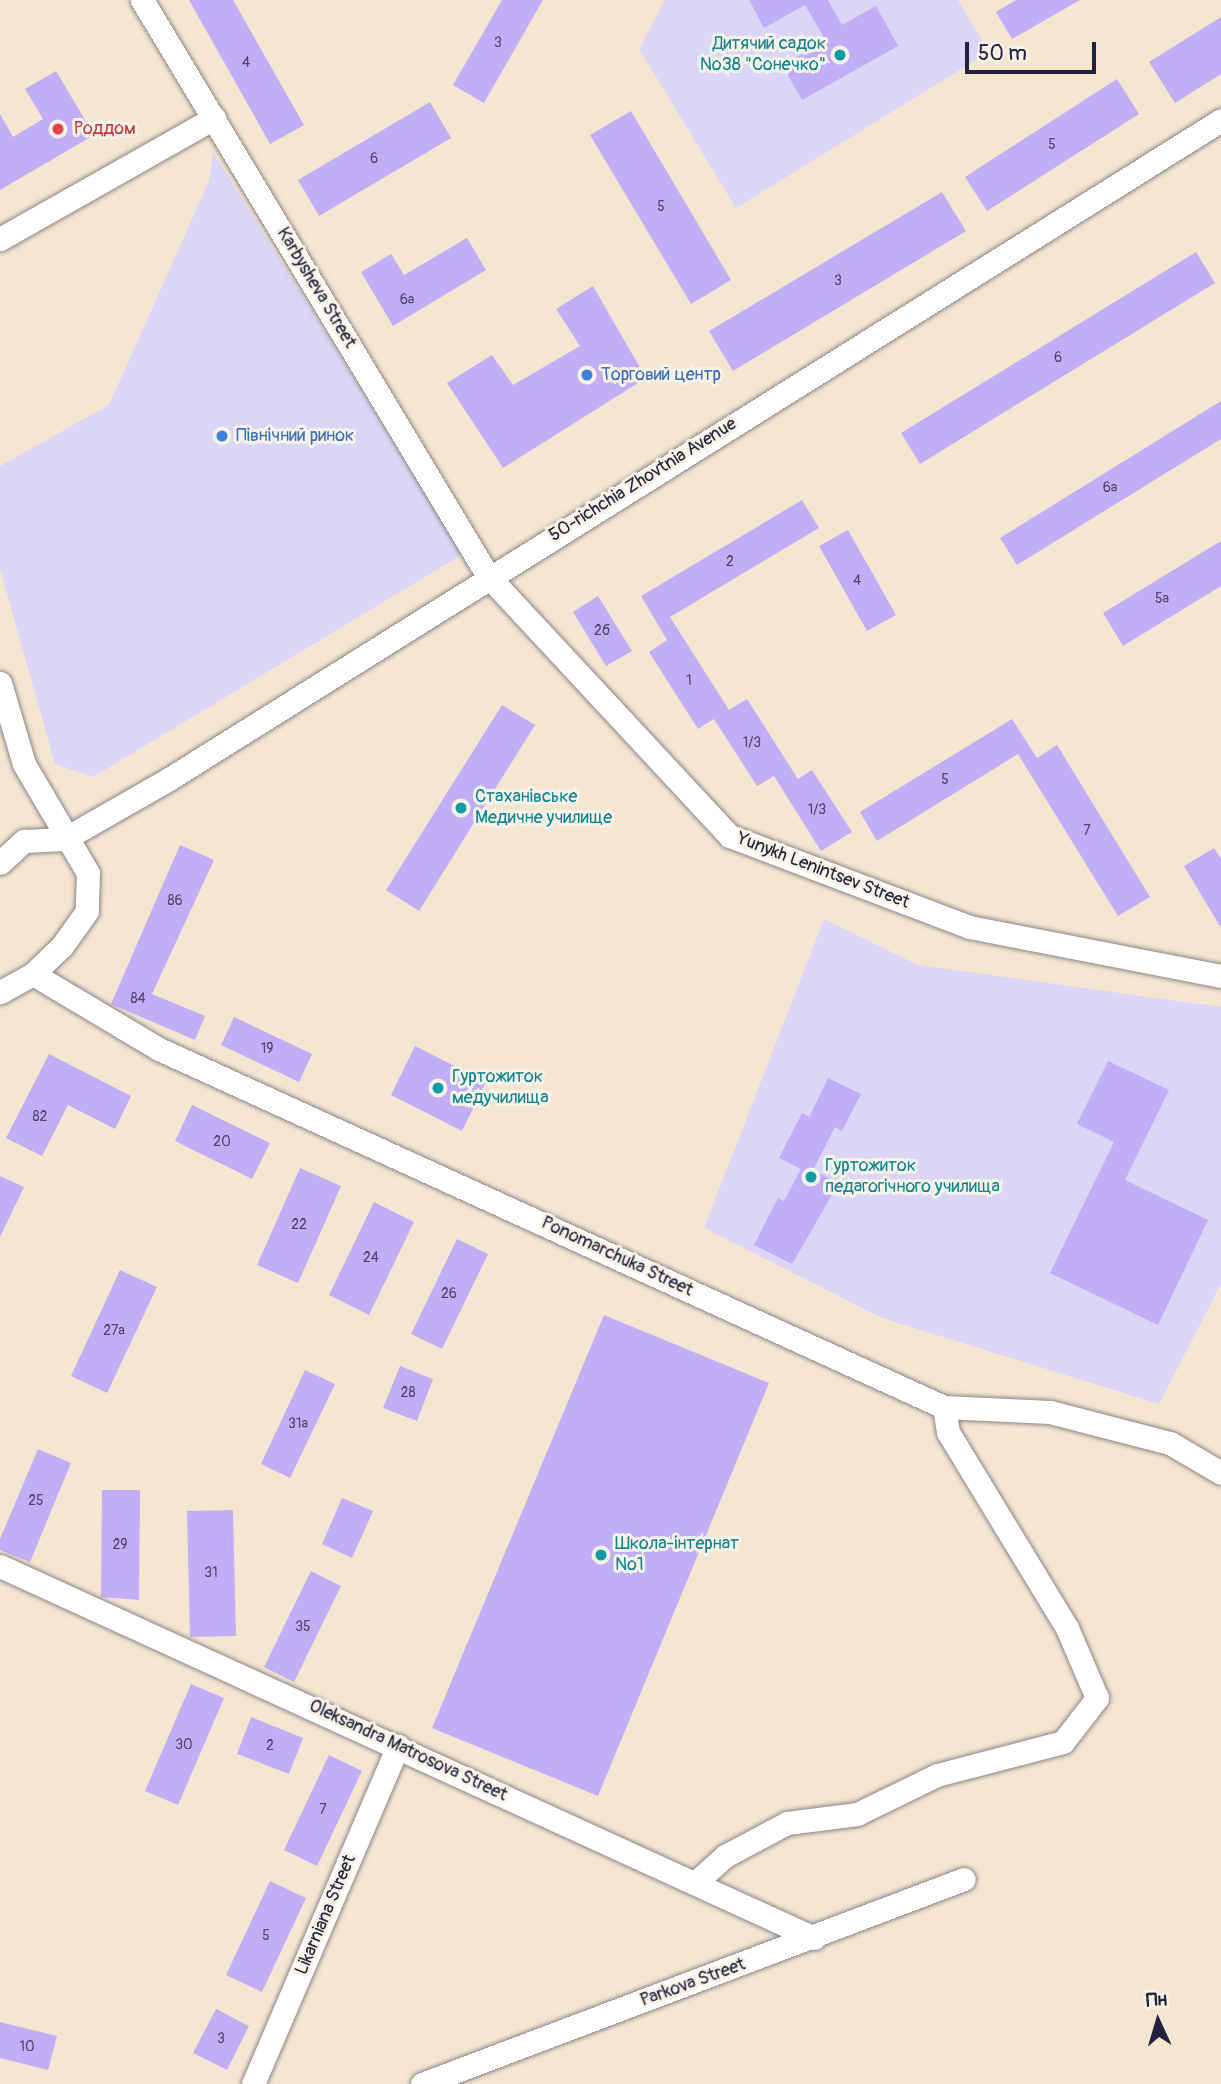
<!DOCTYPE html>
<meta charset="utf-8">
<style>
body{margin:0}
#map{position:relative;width:1221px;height:2084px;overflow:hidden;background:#f5e6d2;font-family:Pangolin,sans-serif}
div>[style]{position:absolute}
.built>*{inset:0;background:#dbd6f7}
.building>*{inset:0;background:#c0aff7}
.roads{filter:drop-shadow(0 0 2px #8c8486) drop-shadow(0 0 2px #8c8486)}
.minor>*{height:23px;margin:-11.5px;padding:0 11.5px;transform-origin:11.5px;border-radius:11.5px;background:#fff}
.dots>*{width:19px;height:19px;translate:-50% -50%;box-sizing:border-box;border:4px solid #f7f3e8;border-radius:50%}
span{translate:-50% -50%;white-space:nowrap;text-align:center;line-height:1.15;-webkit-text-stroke:6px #f7f3e8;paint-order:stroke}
.number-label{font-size:14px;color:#4a456a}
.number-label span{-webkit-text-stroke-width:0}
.culture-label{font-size:18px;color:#0d838f}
.right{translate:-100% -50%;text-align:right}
.left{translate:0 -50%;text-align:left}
.health-label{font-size:18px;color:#be3a42}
.street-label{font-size:18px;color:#22223b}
.shop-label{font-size:18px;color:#366cbe}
.north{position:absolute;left:1123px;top:1986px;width:70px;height:70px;-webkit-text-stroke:5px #f7f3e8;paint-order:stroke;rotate:356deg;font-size:19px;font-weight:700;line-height:28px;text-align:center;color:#22223b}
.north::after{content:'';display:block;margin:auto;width:24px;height:32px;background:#22223b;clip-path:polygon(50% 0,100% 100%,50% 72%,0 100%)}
.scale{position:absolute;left:965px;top:42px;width:131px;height:32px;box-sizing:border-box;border:4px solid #22223b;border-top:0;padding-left:9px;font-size:21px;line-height:24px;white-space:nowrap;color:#22223b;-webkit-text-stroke:5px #f7f3e8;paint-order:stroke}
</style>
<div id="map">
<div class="built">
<div style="clip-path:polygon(665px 0,958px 0,989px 52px,736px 208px,639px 49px)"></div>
<div style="clip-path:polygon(213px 152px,463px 554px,93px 777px,55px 764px,0 569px,0 466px,109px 405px,209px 181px)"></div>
<div style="clip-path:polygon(824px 919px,918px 965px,1221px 1007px,1221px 1284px,1159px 1404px,882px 1318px,704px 1228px)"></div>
</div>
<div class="building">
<div style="clip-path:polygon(189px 0,233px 0,304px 125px,270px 144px)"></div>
<div style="clip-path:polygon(502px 0,543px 0,484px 103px,453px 85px)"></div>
<div style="clip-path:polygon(749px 0,828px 0,842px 25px,876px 6px,898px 46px,802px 100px,782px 65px,826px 41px,805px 5px,764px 28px)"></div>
<div style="clip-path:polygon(1016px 0,1080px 0,1012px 39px,996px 12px)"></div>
<div style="clip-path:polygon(1221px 17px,1221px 74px,1175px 103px,1149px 62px)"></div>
<div style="clip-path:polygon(56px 71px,94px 135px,0 190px,0 114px,13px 137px,43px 119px,25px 89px)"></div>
<div style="clip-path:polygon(1117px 79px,1139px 114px,987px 211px,965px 177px)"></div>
<div style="clip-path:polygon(430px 102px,451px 138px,319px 216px,298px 180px)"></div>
<div style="clip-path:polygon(631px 111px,731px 280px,691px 304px,590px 135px)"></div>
<div style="clip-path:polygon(942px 192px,966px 231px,733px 371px,709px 331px)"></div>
<div style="clip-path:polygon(467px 238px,486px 270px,393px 326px,361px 272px,391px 254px,404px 275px)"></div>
<div style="clip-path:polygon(1196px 252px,1215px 283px,920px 464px,901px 433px)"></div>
<div style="clip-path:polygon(593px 286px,646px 378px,503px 468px,447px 383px,492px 355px,513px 385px,580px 346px,556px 309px)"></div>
<div style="clip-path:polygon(1221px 401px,1221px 439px,1017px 565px,1000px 538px)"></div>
<div style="clip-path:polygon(802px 500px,819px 528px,670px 617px,729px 710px,747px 699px,798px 779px,812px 770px,852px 832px,821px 851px,774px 776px,757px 786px,714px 719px,698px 729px,649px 652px,667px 640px,641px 596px)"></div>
<div style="clip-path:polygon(848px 530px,896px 615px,867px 631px,819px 546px)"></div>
<div style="clip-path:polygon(1221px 541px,1221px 586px,1123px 646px,1103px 613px)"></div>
<div style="clip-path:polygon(598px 596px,632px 651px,606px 666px,573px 612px)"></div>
<div style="clip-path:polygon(502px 705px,535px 725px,419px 911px,386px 890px)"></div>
<div style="clip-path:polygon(1012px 719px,1037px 758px,1057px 745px,1150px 897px,1118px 916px,1018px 754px,877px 841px,860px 812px)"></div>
<div style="clip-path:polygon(180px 845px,214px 860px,152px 994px,205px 1016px,195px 1040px,111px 1004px)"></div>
<div style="clip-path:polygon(1214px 848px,1221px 859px,1221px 928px,1184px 866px)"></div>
<div style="clip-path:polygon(234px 1017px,312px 1054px,299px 1082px,221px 1045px)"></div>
<div style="clip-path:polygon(415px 1046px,486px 1082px,462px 1131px,391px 1095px)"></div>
<div style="clip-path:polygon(49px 1054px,131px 1096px,115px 1129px,68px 1105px,42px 1156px,6px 1138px)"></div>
<div style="clip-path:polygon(1108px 1061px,1169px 1090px,1125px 1180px,1208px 1220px,1158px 1325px,1050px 1273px,1114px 1142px,1077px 1124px)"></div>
<div style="clip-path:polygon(828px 1078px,861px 1094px,842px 1131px,835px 1127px,813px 1170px,839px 1183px,792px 1264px,754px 1245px,778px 1198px,784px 1201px,801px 1169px,779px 1158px,802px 1113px,809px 1117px)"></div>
<div style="clip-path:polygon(192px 1105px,270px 1143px,252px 1179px,175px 1141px)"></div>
<div style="clip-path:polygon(300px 1168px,341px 1186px,298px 1283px,257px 1265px)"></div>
<div style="clip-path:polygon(0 1176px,24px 1187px,0 1237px)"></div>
<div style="clip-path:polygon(374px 1202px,414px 1222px,369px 1315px,329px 1295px)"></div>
<div style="clip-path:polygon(457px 1239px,488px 1254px,442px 1349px,411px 1334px)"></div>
<div style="clip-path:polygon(120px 1270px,157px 1287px,107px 1393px,71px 1376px)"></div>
<div style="clip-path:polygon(604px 1315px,769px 1383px,598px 1796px,432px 1728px)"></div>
<div style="clip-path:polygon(400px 1366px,433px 1379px,417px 1421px,383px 1408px)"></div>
<div style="clip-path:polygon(305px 1370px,335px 1384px,290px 1478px,261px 1464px)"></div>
<div style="clip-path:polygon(38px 1449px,71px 1463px,30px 1562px,0 1550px,0 1539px)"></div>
<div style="clip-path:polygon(102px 1490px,140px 1490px,139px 1600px,101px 1597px)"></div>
<div style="clip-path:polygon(342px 1498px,373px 1511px,352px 1558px,322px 1544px)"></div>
<div style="clip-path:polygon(233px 1510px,236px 1636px,190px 1637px,187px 1511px)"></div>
<div style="clip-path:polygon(311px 1571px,341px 1586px,294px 1682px,264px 1667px)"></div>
<div style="clip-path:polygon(191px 1684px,224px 1698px,178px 1805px,145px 1791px)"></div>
<div style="clip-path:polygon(251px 1717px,303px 1738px,289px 1774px,237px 1754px)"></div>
<div style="clip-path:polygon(329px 1755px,362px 1771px,317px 1866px,284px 1850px)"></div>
<div style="clip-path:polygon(270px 1881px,306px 1898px,262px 1992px,226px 1975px)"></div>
<div style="clip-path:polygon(216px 2009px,249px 2026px,227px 2070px,193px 2053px)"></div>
<div style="clip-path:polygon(0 2022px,57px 2036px,48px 2070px,0 2058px)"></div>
</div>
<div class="roads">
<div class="minor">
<div style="left:142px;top:0;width:672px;rotate:59.01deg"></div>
<div style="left:488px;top:576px;width:355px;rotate:47.1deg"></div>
<div style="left:730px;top:836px;width:256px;rotate:20.8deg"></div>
<div style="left:969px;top:927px;width:257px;rotate:11deg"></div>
<div style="left:0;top:239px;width:246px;rotate:-29.5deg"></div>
<div style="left:0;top:683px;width:84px;rotate:73.5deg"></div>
<div style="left:24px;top:764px;width:126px;rotate:59.6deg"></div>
<div style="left:88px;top:873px;width:38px;rotate:92deg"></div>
<div style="left:87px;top:911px;width:43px;rotate:125.5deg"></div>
<div style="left:62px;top:946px;width:40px;rotate:136deg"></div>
<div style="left:33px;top:974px;width:38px;rotate:151deg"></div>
<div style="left:0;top:863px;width:33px;rotate:-43deg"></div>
<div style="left:24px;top:841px;width:40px;rotate:-2.9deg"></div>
<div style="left:64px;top:839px;width:121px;rotate:-29.7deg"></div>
<div style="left:169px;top:779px;width:1241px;rotate:-32.06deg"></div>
<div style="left:33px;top:974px;width:147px;rotate:30.8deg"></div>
<div style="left:159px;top:1049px;width:863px;rotate:24.52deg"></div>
<div style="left:944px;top:1407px;width:106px;rotate:2.7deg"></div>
<div style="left:1050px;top:1412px;width:124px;rotate:14.5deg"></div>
<div style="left:1170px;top:1443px;width:59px;rotate:30.5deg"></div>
<div style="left:0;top:1566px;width:895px;rotate:24.56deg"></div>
<div style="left:695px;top:1883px;width:40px;rotate:-42deg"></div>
<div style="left:725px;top:1856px;width:70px;rotate:-28deg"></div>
<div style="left:787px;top:1823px;width:71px;rotate:-7.3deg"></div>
<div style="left:857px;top:1814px;width:89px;rotate:-26deg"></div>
<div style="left:937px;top:1775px;width:130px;rotate:-14.7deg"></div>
<div style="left:1063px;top:1742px;width:56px;rotate:-52.3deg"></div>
<div style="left:1097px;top:1698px;width:76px;rotate:-113.2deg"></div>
<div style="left:1067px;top:1628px;width:229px;rotate:-121.3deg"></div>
<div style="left:948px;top:1432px;width:25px;rotate:-99deg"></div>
<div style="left:253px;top:2084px;width:368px;rotate:-66.8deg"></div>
<div style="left:422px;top:2084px;width:579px;rotate:-20.72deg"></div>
</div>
</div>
<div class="dots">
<div style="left:840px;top:55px;background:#0f9aa8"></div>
<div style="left:58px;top:129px;background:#e0444e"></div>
<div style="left:587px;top:375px;background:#3f7fe0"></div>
<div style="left:222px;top:436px;background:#3f7fe0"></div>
<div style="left:461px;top:808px;background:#0f9aa8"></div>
<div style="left:438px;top:1088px;background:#0f9aa8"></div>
<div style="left:811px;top:1177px;background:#0f9aa8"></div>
<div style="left:601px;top:1555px;background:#0f9aa8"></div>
</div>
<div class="number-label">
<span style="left:498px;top:43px">3</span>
<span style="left:246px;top:63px">4</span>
<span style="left:1052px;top:145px">5</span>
<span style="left:374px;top:159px">6</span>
<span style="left:661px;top:207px">5</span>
<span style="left:838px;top:281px">3</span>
<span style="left:407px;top:300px">6а</span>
<span style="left:1058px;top:358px">6</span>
<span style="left:1110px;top:488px">6а</span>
<span style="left:730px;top:562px">2</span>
<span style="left:857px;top:581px">4</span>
<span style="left:1162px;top:599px">5а</span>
<span style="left:602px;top:631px">2б</span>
<span style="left:689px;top:681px">1</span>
<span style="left:752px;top:743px">1/3</span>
<span style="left:945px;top:780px">5</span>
<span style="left:817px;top:810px">1/3</span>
<span style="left:1087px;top:831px">7</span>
<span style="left:175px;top:901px">86</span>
<span style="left:138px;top:999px">84</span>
<span style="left:267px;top:1049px">19</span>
<span style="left:40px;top:1117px">82</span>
<span style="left:222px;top:1142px">20</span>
<span style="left:299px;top:1225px">22</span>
<span style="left:371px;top:1258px">24</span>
<span style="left:449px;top:1294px">26</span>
<span style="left:114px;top:1331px">27а</span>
<span style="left:408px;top:1393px">28</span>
<span style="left:298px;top:1424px">31а</span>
<span style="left:36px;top:1501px">25</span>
<span style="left:120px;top:1545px">29</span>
<span style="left:211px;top:1573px">31</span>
<span style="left:303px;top:1627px">35</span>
<span style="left:184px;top:1745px">30</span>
<span style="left:270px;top:1746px">2</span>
<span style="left:323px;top:1810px">7</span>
<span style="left:266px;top:1936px">5</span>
<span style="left:221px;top:2039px">3</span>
<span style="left:27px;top:2047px">10</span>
</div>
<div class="culture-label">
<span class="right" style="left:826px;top:55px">Дитячий садок<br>№38 "Сонечко"</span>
<span class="left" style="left:475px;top:808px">Стаханівське<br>Медичне училище</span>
<span class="left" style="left:452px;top:1088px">Гуртожиток<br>медучилища</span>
<span class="left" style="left:825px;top:1177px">Гуртожиток<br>педагогічного училища</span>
<span class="left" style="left:615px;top:1555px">Школа-інтернат<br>№1</span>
</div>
<div class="health-label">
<span class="left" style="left:74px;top:129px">Роддом</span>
</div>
<div class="street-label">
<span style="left:316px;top:288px;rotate:59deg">Karbysheva Street</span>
<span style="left:643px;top:480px;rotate:-32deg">50-richchia Zhovtnia Avenue</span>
<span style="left:823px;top:871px;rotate:21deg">Yunykh Lenintsev Street</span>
<span style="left:617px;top:1257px;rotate:25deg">Ponomarchuka Street</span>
<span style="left:408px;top:1751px;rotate:25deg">Oleksandra Matrosova Street</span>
<span style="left:326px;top:1915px;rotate:-67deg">Likarniana Street</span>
<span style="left:693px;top:1983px;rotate:-20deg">Parkova Street</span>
</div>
<div class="shop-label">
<span class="left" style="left:601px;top:375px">Торговий центр</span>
<span class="left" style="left:236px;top:436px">Північний ринок</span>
</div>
<div class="north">Пн</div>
<div class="scale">50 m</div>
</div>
